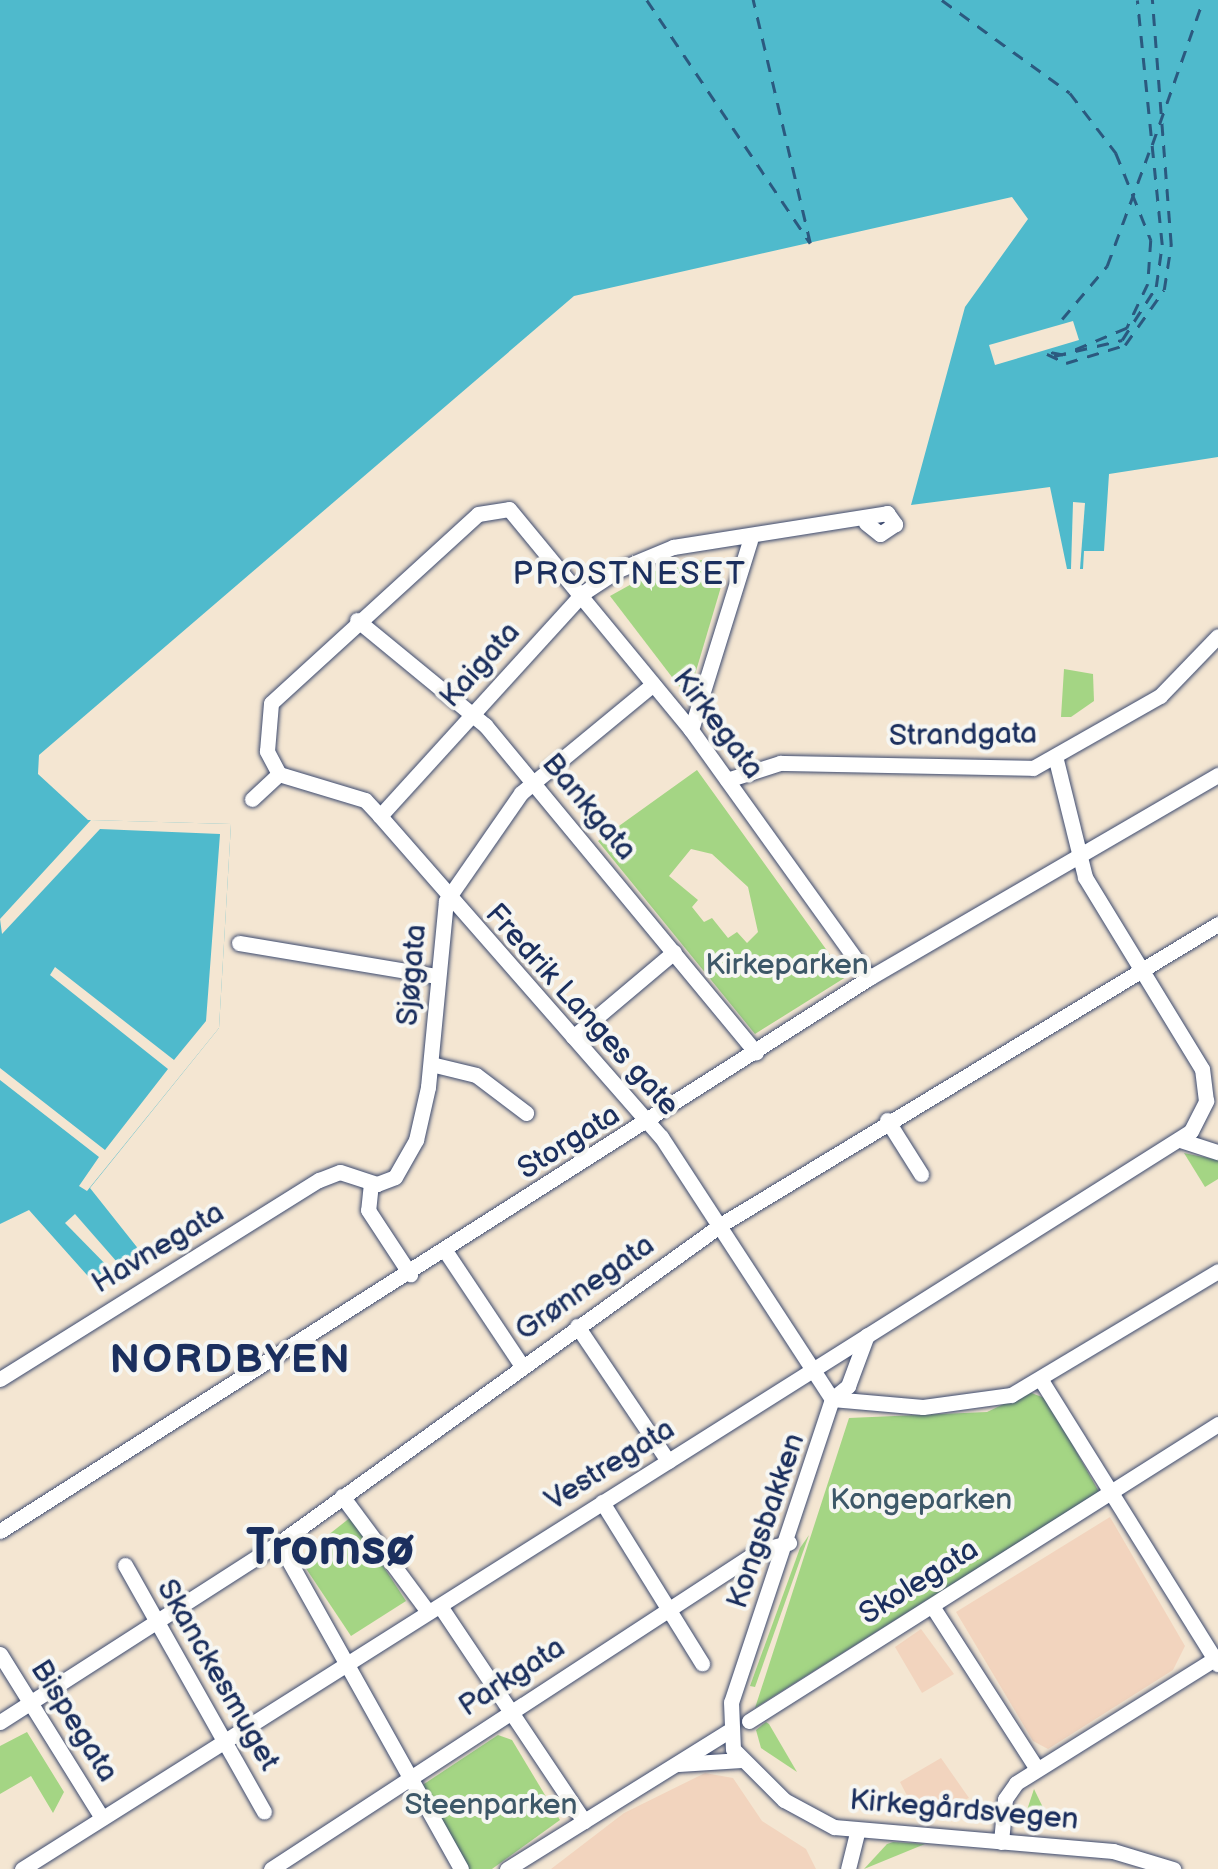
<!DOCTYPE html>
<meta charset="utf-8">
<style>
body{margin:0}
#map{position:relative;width:1218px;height:1869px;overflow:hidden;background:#f4e6d2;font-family:"Balsamiq Sans",sans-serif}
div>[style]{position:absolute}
.built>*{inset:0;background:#f2d4be}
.green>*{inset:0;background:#a4d584}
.water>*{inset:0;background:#4fbacc}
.pier>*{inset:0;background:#f4e6d2}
.ferry>*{height:2.5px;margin-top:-1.25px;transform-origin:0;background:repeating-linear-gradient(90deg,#2b597f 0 12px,transparent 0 22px)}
.roads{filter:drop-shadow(0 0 2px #3c4a6f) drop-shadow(0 0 2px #3c4a6f)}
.minor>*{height:15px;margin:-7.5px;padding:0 7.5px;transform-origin:7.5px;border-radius:7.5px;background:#fff}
span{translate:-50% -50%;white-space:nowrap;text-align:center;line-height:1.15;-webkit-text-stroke:8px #f6f6f2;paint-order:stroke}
.street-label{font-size:30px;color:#1b2f5e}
.park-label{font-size:30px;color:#3d5868}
.neighbourhood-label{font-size:32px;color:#1b2f5e;letter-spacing:2.5px}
.district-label{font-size:40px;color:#1b2f5e;font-weight:700;letter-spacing:2.5px}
.town-label{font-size:50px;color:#1b2f5e;font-weight:700}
</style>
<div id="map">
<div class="built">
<div style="clip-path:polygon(1110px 1517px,1185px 1646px,1173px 1670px,1048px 1749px,1033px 1741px,956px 1612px)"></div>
<div style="clip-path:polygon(921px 1629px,954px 1674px,922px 1693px,895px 1647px)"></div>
<div style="clip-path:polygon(941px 1758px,969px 1798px,919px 1819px,900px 1782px)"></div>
<div style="clip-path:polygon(705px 1773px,733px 1778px,762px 1821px,806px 1849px,816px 1869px,551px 1869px,624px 1813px)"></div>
</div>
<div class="green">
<div style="clip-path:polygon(706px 559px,722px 566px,723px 580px,688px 698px,610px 596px,655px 571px)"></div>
<div style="clip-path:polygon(1064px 669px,1093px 674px,1094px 701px,1071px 717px,1061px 717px)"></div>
<div style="clip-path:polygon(evenodd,697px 770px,846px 977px,755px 1034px,598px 841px,697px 770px,691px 849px,712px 854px,748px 887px,758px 932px,747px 943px,737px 932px,728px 938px,712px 918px,704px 922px,692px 907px,698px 900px,669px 876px,691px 849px)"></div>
<div style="clip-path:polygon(1184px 1153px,1218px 1160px,1218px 1179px,1205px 1187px)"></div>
<div style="clip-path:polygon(1029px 1392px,1047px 1399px,1099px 1492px,755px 1708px,849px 1418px,987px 1412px)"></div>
<div style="clip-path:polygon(351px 1517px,406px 1601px,351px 1636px,299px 1558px)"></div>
<div style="clip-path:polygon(809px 1535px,755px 1687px,750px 1686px,800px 1548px)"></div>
<div style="clip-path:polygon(766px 1722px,769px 1724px,797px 1772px,761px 1748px,756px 1730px)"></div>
<div style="clip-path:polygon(27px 1732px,64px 1792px,53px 1813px,31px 1776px,0 1794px,0 1746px)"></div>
<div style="clip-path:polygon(498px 1735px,512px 1740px,560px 1820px,492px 1869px,466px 1869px,421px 1786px)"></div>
<div style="clip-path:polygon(1034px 1789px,1051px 1824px,1050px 1829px,1024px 1819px)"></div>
<div style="clip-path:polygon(887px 1844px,893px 1842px,925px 1844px,864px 1869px)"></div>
</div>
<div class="water">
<div style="clip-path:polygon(0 0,1218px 0,1218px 457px,1109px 474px,1104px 551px,1084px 551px,1083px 569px,1067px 569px,1050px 487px,911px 505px,965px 307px,1028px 219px,1012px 197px,574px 296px,39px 755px,38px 774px,88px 820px,231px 824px,219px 1028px,90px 1188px,140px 1251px,95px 1284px,29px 1210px,0 1224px)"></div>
</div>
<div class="pier">
<div style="clip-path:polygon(1073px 321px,1079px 340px,995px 365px,989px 345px)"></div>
<div style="clip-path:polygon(1073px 502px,1085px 503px,1080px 569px,1071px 569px)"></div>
<div style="clip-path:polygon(91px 820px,231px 824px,219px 1028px,87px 1191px,79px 1186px,99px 1157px,0 1080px,0 1068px,105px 1150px,168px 1069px,50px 975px,55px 967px,174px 1060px,206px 1021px,220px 834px,100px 829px,2px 934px,0 919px)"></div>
<div style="clip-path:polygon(75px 1214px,124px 1270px,117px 1276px,65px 1223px)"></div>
</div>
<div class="ferry">
<div style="left:647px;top:0;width:293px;rotate:56.1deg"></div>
<div style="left:810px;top:243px;width:250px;rotate:-103.2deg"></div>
<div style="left:942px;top:0;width:158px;rotate:36deg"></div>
<div style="left:1070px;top:93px;width:76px;rotate:52.5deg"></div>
<div style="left:1116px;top:153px;width:94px;rotate:68.1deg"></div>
<div style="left:1151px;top:240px;width:44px;rotate:93.9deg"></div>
<div style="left:1148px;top:284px;width:49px;rotate:115.5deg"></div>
<div style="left:1127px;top:328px;width:69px;rotate:157.1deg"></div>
<div style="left:1063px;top:355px;width:20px;rotate:-169deg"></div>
<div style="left:1152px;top:145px;width:154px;rotate:-70.6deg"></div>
<div style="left:1062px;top:319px;width:70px;rotate:-49.7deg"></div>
<div style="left:1107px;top:266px;width:121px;rotate:-69.8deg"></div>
<div style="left:1047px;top:354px;width:21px;rotate:25deg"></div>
<div style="left:1066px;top:363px;width:62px;rotate:-17deg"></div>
<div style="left:1125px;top:345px;width:67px;rotate:-54.7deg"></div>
<div style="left:1164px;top:290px;width:46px;rotate:-81.2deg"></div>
<div style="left:1171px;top:245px;width:246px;rotate:-94.4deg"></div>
<div style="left:1054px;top:356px;width:70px;rotate:-13.2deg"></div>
<div style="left:1122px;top:340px;width:63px;rotate:-57.3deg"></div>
<div style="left:1156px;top:287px;width:42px;rotate:-81.9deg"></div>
<div style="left:1162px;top:245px;width:246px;rotate:-95.8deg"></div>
</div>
<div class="roads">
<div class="minor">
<div style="left:357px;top:620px;width:166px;rotate:39.4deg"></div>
<div style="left:485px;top:725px;width:425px;rotate:50.4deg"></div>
<div style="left:691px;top:730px;width:199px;rotate:-72.7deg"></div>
<div style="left:727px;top:780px;width:56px;rotate:-17.8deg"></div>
<div style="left:780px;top:763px;width:253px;rotate:1.1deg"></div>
<div style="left:1033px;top:768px;width:146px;rotate:-29.6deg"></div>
<div style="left:1160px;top:696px;width:83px;rotate:-46deg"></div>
<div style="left:252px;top:799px;width:37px;rotate:-43deg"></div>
<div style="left:380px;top:816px;width:302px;rotate:-47.7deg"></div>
<div style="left:583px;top:593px;width:42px;rotate:-33.3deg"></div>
<div style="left:618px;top:570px;width:60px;rotate:-22.7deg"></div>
<div style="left:673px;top:547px;width:217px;rotate:-9deg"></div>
<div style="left:887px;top:513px;width:14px;rotate:54deg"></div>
<div style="left:895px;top:524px;width:18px;rotate:146deg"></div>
<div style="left:880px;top:534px;width:18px;rotate:-142deg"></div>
<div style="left:239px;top:943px;width:201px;rotate:9.5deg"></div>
<div style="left:573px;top:1037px;width:132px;rotate:-40.1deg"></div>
<div style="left:431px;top:1064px;width:46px;rotate:13.7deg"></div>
<div style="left:476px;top:1075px;width:63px;rotate:37.2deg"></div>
<div style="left:887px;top:1120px;width:64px;rotate:57.8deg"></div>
<div style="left:1180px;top:1140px;width:40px;rotate:18deg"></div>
<div style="left:371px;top:1183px;width:27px;rotate:96deg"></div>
<div style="left:368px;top:1210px;width:77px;rotate:56.7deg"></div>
<div style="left:446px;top:1252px;width:137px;rotate:56.3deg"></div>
<div style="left:577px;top:1326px;width:163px;rotate:56deg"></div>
<div style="left:0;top:1379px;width:376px;rotate:-32deg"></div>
<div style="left:319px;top:1180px;width:22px;rotate:-21deg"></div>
<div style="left:340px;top:1172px;width:39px;rotate:18deg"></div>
<div style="left:377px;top:1184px;width:19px;rotate:-21deg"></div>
<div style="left:395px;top:1177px;width:43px;rotate:-60.4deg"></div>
<div style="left:416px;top:1140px;width:54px;rotate:-77.2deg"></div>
<div style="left:428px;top:1087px;width:187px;rotate:-84.5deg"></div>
<div style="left:446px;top:901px;width:131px;rotate:-55.2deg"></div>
<div style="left:521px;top:793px;width:171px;rotate:-39.5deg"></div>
<div style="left:1041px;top:1380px;width:335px;rotate:58.1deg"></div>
<div style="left:832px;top:1399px;width:313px;rotate:-123.1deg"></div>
<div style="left:661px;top:1137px;width:427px;rotate:-131.2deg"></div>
<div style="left:380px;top:816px;width:22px;rotate:-133deg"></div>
<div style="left:365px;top:800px;width:90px;rotate:-163.2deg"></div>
<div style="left:279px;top:774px;width:26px;rotate:-118deg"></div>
<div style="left:267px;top:751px;width:48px;rotate:-85.2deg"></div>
<div style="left:271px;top:703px;width:280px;rotate:-42.4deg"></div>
<div style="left:478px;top:514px;width:31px;rotate:-9deg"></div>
<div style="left:509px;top:509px;width:286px;rotate:50.5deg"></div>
<div style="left:691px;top:730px;width:305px;rotate:54.3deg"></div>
<div style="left:832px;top:1399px;width:319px;rotate:108.4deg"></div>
<div style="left:731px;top:1702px;width:47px;rotate:87.6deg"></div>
<div style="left:733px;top:1749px;width:72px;rotate:45deg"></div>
<div style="left:784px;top:1800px;width:57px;rotate:28.4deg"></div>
<div style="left:834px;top:1827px;width:280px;rotate:4.9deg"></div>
<div style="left:1113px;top:1851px;width:63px;rotate:16.7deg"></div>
<div style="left:832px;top:1399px;width:91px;rotate:5deg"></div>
<div style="left:923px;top:1407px;width:89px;rotate:-7.8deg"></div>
<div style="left:1011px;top:1395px;width:241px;rotate:-30.9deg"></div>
<div style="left:832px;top:1399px;width:21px;rotate:-39deg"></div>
<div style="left:848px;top:1386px;width:54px;rotate:-69.6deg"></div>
<div style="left:342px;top:1496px;width:144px;rotate:53.4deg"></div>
<div style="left:602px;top:1502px;width:190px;rotate:58.2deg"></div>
<div style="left:0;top:1531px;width:1030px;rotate:-32.47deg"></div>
<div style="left:869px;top:978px;width:404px;rotate:-30.2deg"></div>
<div style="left:279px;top:1543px;width:373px;rotate:60.8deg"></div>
<div style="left:125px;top:1565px;width:283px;rotate:60.6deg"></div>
<div style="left:440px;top:1606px;width:259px;rotate:56.2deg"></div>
<div style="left:932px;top:1606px;width:194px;rotate:57.2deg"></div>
<div style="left:0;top:1654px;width:193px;rotate:58.1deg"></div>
<div style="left:749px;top:1721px;width:555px;rotate:-32.34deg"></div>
<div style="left:0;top:1722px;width:331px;rotate:-32.7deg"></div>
<div style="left:279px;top:1543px;width:546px;rotate:-35.76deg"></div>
<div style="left:722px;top:1224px;width:580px;rotate:-31.17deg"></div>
<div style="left:678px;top:1764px;width:64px;rotate:-3.6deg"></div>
<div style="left:1001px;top:1842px;width:43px;rotate:-84.7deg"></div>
<div style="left:1005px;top:1799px;width:19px;rotate:-55deg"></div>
<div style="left:1016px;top:1783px;width:238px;rotate:-32deg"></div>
<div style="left:22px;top:1869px;width:1382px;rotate:-32.26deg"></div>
<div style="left:1191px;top:1131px;width:34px;rotate:-63deg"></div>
<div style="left:1206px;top:1101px;width:32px;rotate:-97deg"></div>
<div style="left:1202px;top:1069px;width:225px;rotate:-121.4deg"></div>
<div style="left:1085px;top:877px;width:121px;rotate:-103.9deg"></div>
<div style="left:271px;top:1869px;width:584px;rotate:-33.12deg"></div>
<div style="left:760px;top:1550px;width:30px;rotate:-14deg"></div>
<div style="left:507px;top:1869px;width:259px;rotate:-31.9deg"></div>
<div style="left:848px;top:1869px;width:38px;rotate:-76deg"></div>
</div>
</div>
<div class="street-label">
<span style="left:480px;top:665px;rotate:-48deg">Kaigata</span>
<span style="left:718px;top:724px;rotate:53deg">Kirkegata</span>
<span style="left:963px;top:735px;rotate:-1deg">Strandgata</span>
<span style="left:589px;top:807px;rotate:50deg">Bankgata</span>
<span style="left:412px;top:975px;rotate:-85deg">Sjøgata</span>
<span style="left:582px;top:1010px;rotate:48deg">Fredrik Langes gate</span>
<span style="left:569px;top:1142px;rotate:-32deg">Storgata</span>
<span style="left:158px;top:1248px;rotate:-31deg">Havnegata</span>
<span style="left:585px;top:1288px;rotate:-35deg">Grønnegata</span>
<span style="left:610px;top:1465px;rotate:-32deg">Vestregata</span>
<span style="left:766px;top:1521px;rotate:-71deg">Kongsbakken</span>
<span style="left:919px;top:1582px;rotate:-32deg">Skolegata</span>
<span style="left:218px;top:1675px;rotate:60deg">Skanckesmuget</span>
<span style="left:512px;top:1677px;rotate:-33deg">Parkgata</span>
<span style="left:74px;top:1721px;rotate:58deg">Bispegata</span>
<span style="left:964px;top:1810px;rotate:5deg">Kirkegårdsvegen</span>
</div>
<div class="park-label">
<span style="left:787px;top:965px">Kirkeparken</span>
<span style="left:921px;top:1500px">Kongeparken</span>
<span style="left:491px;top:1805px">Steenparken</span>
</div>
<div class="neighbourhood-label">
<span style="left:630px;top:575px">PROSTNESET</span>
</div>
<div class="district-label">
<span style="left:231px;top:1360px">NORDBYEN</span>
</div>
<div class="town-label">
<span style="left:330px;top:1550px">Tromsø</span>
</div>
</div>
